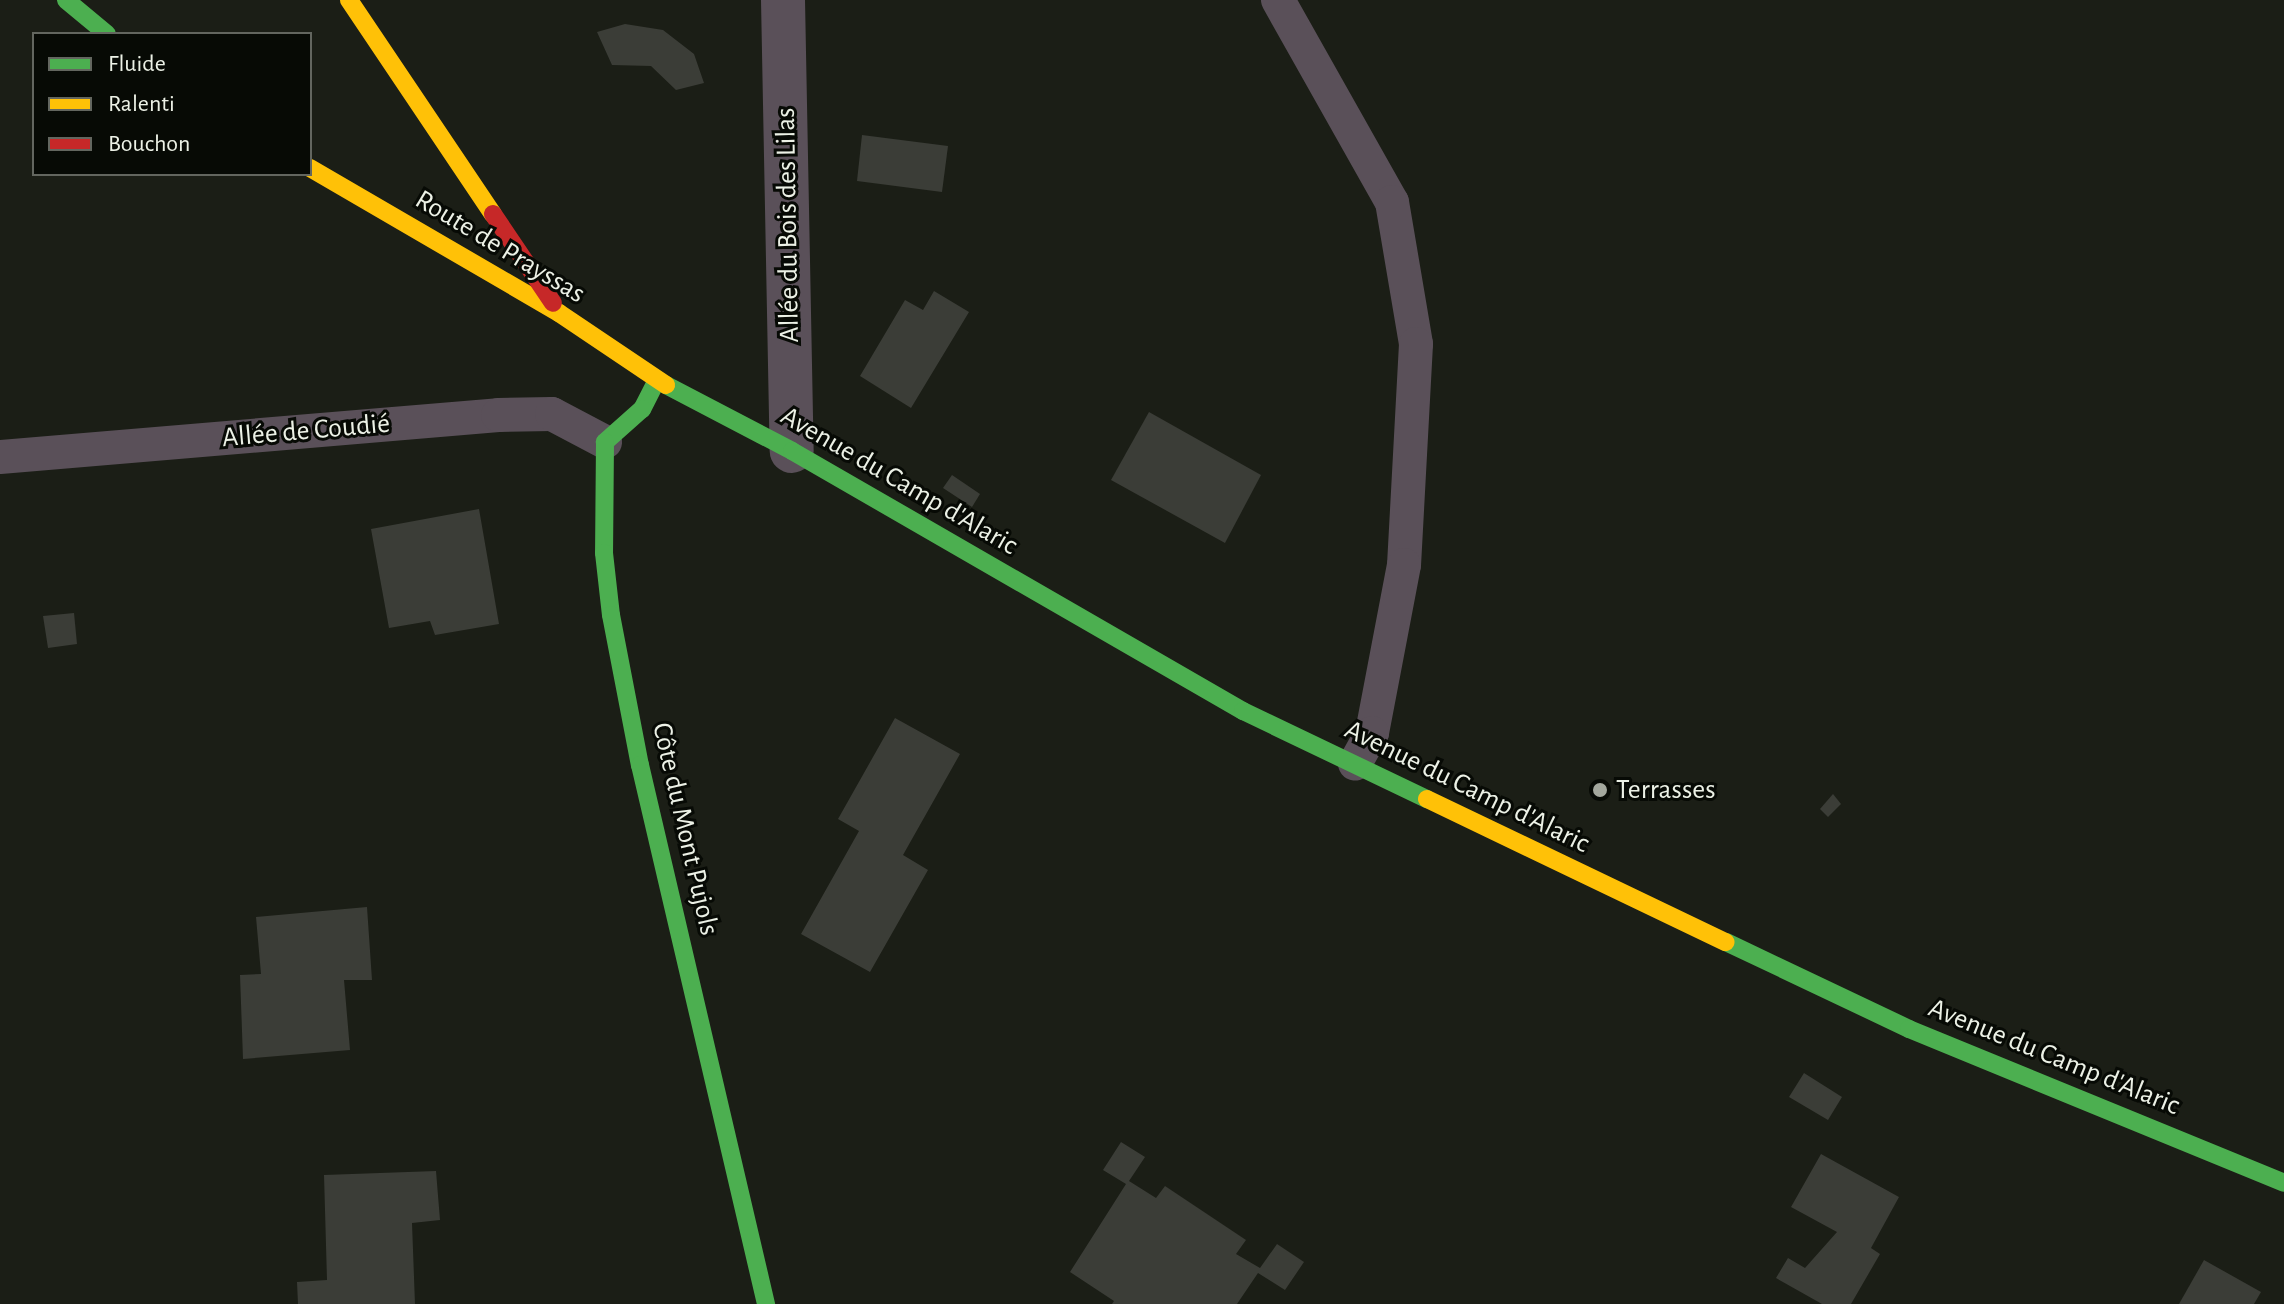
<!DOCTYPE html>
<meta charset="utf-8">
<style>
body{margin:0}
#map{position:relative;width:2284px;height:1304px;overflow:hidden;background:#1b1e16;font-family:"Alegreya Sans",sans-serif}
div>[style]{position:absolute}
.building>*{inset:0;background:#3b3d37}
.lane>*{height:34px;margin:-17px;padding:0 17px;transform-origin:17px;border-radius:17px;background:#5a5059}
.street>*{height:44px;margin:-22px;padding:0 22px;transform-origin:22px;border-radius:22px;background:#5a5059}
.fast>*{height:18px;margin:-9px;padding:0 9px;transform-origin:9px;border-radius:9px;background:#4caf50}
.slow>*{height:18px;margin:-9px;padding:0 9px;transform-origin:9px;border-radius:9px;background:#ffc107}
.jam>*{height:18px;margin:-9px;padding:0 9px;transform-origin:9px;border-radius:9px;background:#c62828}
.dots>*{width:22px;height:22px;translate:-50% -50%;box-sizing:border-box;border:4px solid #070a05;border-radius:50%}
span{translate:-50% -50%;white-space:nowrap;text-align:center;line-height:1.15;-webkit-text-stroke:6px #070a05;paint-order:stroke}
.street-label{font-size:28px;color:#ecf1e6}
.poi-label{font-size:28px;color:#ecf1e6}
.left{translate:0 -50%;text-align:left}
.legend{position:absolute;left:32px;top:32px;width:280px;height:144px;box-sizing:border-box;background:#070a05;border:2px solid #63665f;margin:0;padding:10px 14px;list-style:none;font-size:24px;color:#ecf1e6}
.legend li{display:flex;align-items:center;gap:16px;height:40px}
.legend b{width:40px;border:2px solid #63665f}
</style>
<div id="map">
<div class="building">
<div style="clip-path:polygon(625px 24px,663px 30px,694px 54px,704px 83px,676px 90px,651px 66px,612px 65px,597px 32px)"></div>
<div style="clip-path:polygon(862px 135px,948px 146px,942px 192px,857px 181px)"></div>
<div style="clip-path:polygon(934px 291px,969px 312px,911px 408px,860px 376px,905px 300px,923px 310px)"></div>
<div style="clip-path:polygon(1149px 412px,1261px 475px,1225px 543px,1111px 480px)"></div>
<div style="clip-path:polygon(952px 475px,980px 494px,972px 507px,943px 488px)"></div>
<div style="clip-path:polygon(479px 509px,499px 624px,435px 635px,430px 621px,389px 628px,371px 529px)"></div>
<div style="clip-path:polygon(74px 613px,77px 644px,48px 648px,43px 616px)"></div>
<div style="clip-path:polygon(895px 718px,960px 754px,903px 855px,928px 870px,870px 972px,801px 934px,859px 831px,838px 819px)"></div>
<div style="clip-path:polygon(1833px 794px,1841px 804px,1828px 817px,1820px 809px)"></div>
<div style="clip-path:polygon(367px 907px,372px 980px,344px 980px,350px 1050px,243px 1059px,240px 975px,261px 974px,256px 917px)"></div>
<div style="clip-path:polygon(1804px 1073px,1842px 1097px,1828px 1120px,1789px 1097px)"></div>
<div style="clip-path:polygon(1121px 1142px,1145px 1157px,1129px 1181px,1156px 1198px,1165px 1186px,1246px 1240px,1236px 1254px,1260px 1268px,1277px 1244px,1304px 1262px,1285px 1290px,1258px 1273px,1237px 1304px,1112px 1304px,1114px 1301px,1070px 1272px,1126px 1184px,1103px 1170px)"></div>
<div style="clip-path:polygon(1821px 1154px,1899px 1197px,1871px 1248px,1880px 1254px,1851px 1304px,1822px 1304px,1776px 1278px,1788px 1258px,1805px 1268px,1837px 1232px,1791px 1207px)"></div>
<div style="clip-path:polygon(436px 1171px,440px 1220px,412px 1223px,415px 1304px,298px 1304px,297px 1282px,327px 1280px,324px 1175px)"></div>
<div style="clip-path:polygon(2204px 1260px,2261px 1292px,2254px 1304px,2179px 1304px)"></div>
</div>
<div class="lane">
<div style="left:1278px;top:0;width:232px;rotate:60.6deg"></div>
<div style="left:1392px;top:202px;width:144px;rotate:80.4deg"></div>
<div style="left:1416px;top:344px;width:221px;rotate:93.1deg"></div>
<div style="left:1404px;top:565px;width:171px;rotate:100.8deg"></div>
<div style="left:1372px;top:733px;width:35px;rotate:119deg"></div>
<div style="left:0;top:457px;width:500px;rotate:-4.8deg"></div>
<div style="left:498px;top:415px;width:54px;rotate:-1.1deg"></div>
<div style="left:552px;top:414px;width:60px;rotate:27.8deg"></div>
</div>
<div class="street">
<div style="left:783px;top:0;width:451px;rotate:88.9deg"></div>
</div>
<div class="fast">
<div style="left:66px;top:0;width:53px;rotate:39.7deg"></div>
<div style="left:657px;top:380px;width:33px;rotate:117deg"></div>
<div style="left:642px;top:409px;width:50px;rotate:138.3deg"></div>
<div style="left:605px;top:442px;width:111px;rotate:90.5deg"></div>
<div style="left:604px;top:553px;width:62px;rotate:83.6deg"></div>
<div style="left:611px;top:615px;width:153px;rotate:79.1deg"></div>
<div style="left:640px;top:765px;width:554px;rotate:76.84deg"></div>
<div style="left:666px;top:385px;width:142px;rotate:27.6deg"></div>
<div style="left:792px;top:451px;width:521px;rotate:29.96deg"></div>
<div style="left:1243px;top:711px;width:204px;rotate:25.6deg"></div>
<div style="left:1726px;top:942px;width:203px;rotate:25.4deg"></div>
<div style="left:1909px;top:1029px;width:405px;rotate:22.3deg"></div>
</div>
<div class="slow">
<div style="left:349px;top:0;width:258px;rotate:56.1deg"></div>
<div style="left:310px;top:168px;width:288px;rotate:30.2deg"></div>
<div style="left:559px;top:313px;width:129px;rotate:33.9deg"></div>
<div style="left:1427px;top:799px;width:331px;rotate:25.6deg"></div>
</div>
<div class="jam">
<div style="left:493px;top:214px;width:107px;rotate:56deg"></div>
</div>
<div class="dots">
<div style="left:1600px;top:790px;background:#a3a79d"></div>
</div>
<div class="street-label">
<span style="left:788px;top:225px;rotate:-91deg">Allée du Bois des Lilas</span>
<span style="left:500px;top:247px;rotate:31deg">Route de Prayssas</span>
<span style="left:306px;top:431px;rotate:-5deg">Allée de Coudié</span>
<span style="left:899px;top:481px;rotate:30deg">Avenue du Camp d'Alaric</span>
<span style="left:1467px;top:787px;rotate:26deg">Avenue du Camp d'Alaric</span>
<span style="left:685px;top:829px;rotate:77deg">Côte du Mont Pujols</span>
<span style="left:2054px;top:1057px;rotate:22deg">Avenue du Camp d'Alaric</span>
</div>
<div class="poi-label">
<span class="left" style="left:1616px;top:790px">Terrasses</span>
</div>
<ul class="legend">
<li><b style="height:10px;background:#4caf50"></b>Fluide</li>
<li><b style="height:10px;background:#ffc107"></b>Ralenti</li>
<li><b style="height:10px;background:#c62828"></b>Bouchon</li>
</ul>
</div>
